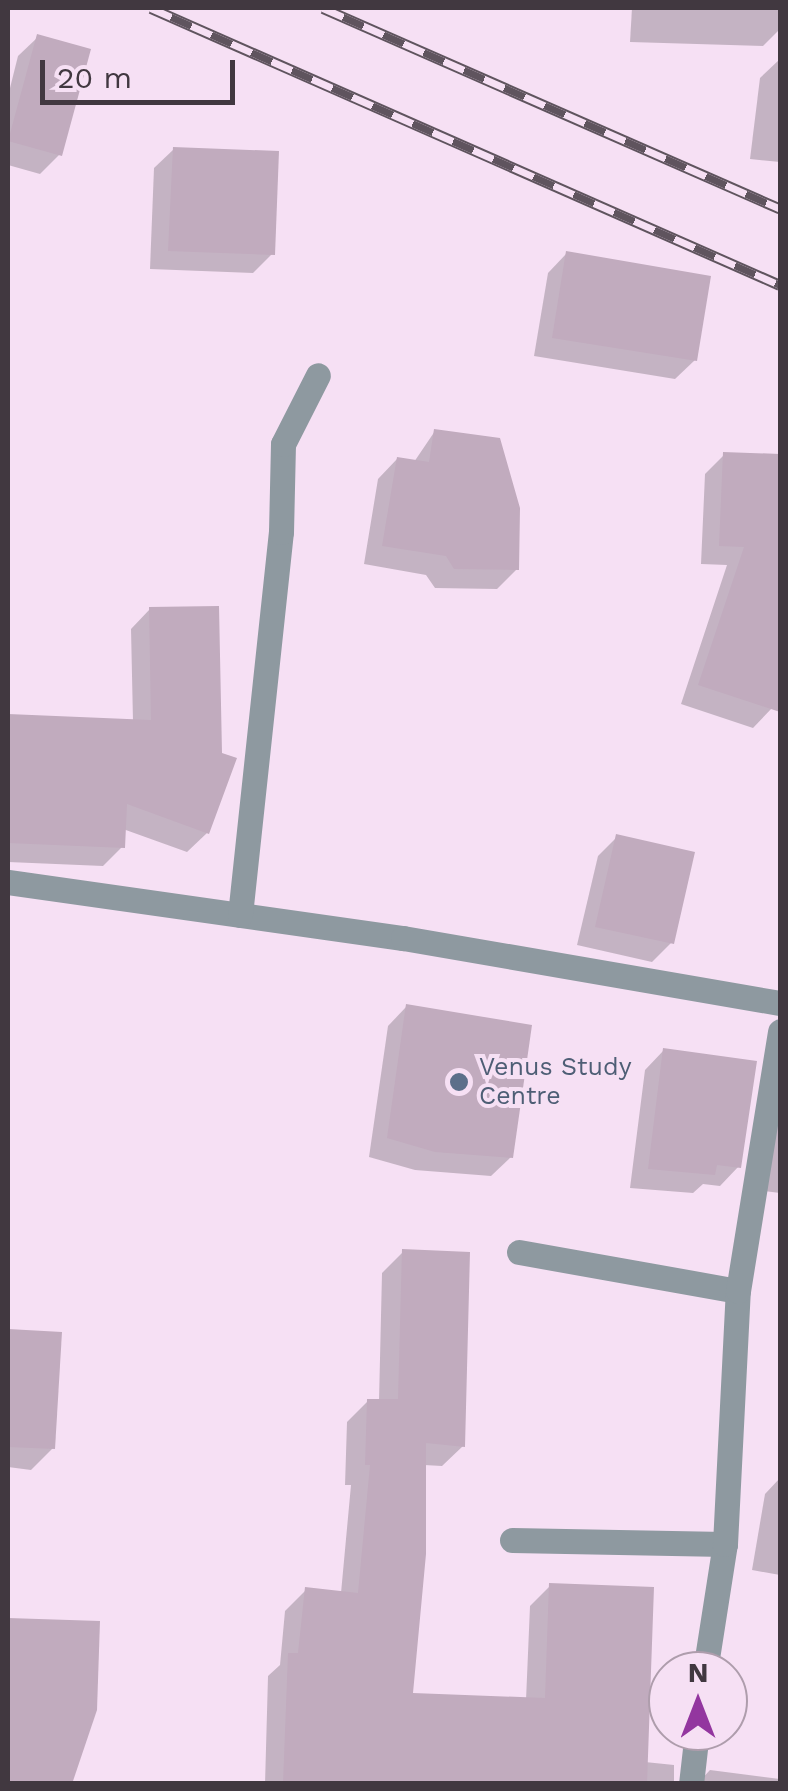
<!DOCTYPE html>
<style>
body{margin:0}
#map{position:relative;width:788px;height:1791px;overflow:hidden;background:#f6e0f4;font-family:"Work Sans",sans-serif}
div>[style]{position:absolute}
.shadow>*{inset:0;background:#0003}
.building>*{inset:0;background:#c1abbe}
.minor>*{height:25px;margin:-12.5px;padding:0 12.5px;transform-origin:12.5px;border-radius:12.5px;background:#8e99a0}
.rail>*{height:11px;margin-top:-5.5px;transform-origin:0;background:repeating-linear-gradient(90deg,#f6e0f4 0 22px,#5f545e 0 44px);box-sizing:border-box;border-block:2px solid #5f545e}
.dots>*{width:28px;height:28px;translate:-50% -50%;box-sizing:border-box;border:5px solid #f6e0f4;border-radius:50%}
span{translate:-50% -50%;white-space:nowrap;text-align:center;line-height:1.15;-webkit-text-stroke:8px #f6e0f4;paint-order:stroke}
.service-label{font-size:25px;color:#4e5e75}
.left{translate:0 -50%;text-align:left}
.frame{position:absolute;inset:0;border:10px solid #413840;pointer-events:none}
.north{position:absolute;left:648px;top:1651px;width:100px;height:100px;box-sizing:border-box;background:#f6e0f4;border:2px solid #ae9dac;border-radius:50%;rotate:0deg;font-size:28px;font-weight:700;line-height:40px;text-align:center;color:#413840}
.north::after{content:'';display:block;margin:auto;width:35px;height:45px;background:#93369f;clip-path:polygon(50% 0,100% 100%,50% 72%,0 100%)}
.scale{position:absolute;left:40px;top:60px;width:195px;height:45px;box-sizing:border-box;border:5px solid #413840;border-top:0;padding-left:12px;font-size:30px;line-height:35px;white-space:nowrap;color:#413840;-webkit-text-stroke:8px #f6e0f4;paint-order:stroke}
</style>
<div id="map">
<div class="shadow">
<div style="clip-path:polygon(632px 8px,780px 8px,780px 29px,763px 46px,630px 42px)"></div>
<div style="clip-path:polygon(38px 37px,59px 155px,40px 174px,8px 165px,8px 96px,18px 56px)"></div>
<div style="clip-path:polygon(780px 59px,780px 162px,750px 159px,760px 78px)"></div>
<div style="clip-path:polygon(174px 149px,272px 254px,253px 273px,150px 269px,154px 168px)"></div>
<div style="clip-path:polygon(567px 253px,695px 360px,675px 379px,534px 356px,548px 273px)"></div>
<div style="clip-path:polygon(435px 431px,517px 569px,497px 589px,435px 588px,426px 575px,364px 564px,378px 479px,397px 459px,414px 462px)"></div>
<div style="clip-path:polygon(724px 455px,780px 457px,780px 682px,772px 708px,753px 728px,681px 704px,727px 565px,701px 564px,705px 474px)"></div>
<div style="clip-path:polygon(150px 609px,207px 833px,187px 852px,123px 829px,122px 847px,103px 866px,8px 862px,8px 718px,133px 722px,131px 629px)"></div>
<div style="clip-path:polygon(617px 837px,672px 942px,652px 962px,577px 945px,598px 856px)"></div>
<div style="clip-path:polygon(407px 1006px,511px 1157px,491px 1176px,415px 1170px,369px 1157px,388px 1026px)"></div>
<div style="clip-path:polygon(664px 1050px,739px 1166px,720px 1186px,703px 1184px,693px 1193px,630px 1188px,645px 1070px)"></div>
<div style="clip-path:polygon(780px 1079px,780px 1193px,756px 1190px)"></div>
<div style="clip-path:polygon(403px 1252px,463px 1446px,442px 1466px,424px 1465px,410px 1695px,526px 1700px,530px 1606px,550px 1586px,645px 1762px,674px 1765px,674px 1784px,265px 1784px,268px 1676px,280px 1665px,285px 1611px,306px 1590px,341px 1593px,351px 1485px,345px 1485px,347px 1422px,368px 1401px,379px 1401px,382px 1273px)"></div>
<div style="clip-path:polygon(8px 1331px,59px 1334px,53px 1448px,31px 1470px,8px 1467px)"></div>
<div style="clip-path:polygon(780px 1478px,780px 1575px,752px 1570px,765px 1494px)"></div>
<div style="clip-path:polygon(8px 1620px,97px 1623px,69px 1784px,8px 1784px)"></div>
<div style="clip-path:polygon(710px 1770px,780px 1779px,780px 1784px,697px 1784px)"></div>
</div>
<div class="building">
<div style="clip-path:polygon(37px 34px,91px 49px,62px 156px,8px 141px)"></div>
<div style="clip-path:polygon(173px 147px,279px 151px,275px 255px,168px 251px)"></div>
<div style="clip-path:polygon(566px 251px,711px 276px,697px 361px,552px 338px)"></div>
<div style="clip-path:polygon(434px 429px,500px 438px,520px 508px,519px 570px,454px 569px,446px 556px,382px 546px,397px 457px,429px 462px)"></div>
<div style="clip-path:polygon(723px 452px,780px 454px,780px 712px,698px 685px,744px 547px,719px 546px)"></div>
<div style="clip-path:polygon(219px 606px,222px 753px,237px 758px,209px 834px,127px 804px,125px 848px,8px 843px,8px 714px,151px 720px,149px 607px)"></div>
<div style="clip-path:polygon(616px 834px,695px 852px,674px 944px,595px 927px)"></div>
<div style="clip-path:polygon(406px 1004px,532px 1025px,513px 1158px,435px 1152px,387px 1138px)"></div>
<div style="clip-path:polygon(663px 1048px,757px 1061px,741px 1168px,717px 1165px,715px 1175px,648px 1169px)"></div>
<div style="clip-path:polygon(402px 1249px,470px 1252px,465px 1447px,426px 1443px,426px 1554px,413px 1693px,545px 1698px,549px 1583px,654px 1587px,647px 1784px,283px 1784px,288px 1653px,298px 1653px,305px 1587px,358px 1593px,370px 1465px,365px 1465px,367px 1399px,398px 1399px)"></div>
<div style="clip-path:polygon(8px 1329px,62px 1332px,55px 1449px,8px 1447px)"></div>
<div style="clip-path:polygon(8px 1618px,100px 1621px,97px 1710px,72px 1784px,8px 1784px)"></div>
</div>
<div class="minor">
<div style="left:8px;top:882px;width:399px;rotate:8.1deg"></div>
<div style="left:403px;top:938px;width:383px;rotate:9.8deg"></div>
<div style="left:240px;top:915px;width:385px;rotate:-83.9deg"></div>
<div style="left:281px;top:532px;width:88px;rotate:-88.7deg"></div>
<div style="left:283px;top:444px;width:77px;rotate:-63.1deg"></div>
<div style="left:519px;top:1252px;width:222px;rotate:10.1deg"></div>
<div style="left:512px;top:1540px;width:213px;rotate:1.1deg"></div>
<div style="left:705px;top:1671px;width:129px;rotate:-81.1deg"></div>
<div style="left:725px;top:1544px;width:253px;rotate:-87.1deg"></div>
<div style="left:738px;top:1291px;width:263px;rotate:-80.8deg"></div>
<div style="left:691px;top:1784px;width:53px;rotate:-83.5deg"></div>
</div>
<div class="rail">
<div style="left:151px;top:8px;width:687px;rotate:23.77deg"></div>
<div style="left:323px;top:8px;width:499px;rotate:23.7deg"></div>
</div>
<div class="dots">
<div style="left:459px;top:1082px;background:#5c6f8a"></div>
</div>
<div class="service-label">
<span class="left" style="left:479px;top:1082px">Venus Study<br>Centre</span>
</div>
<div class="frame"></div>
<div class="north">N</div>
<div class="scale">20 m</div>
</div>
